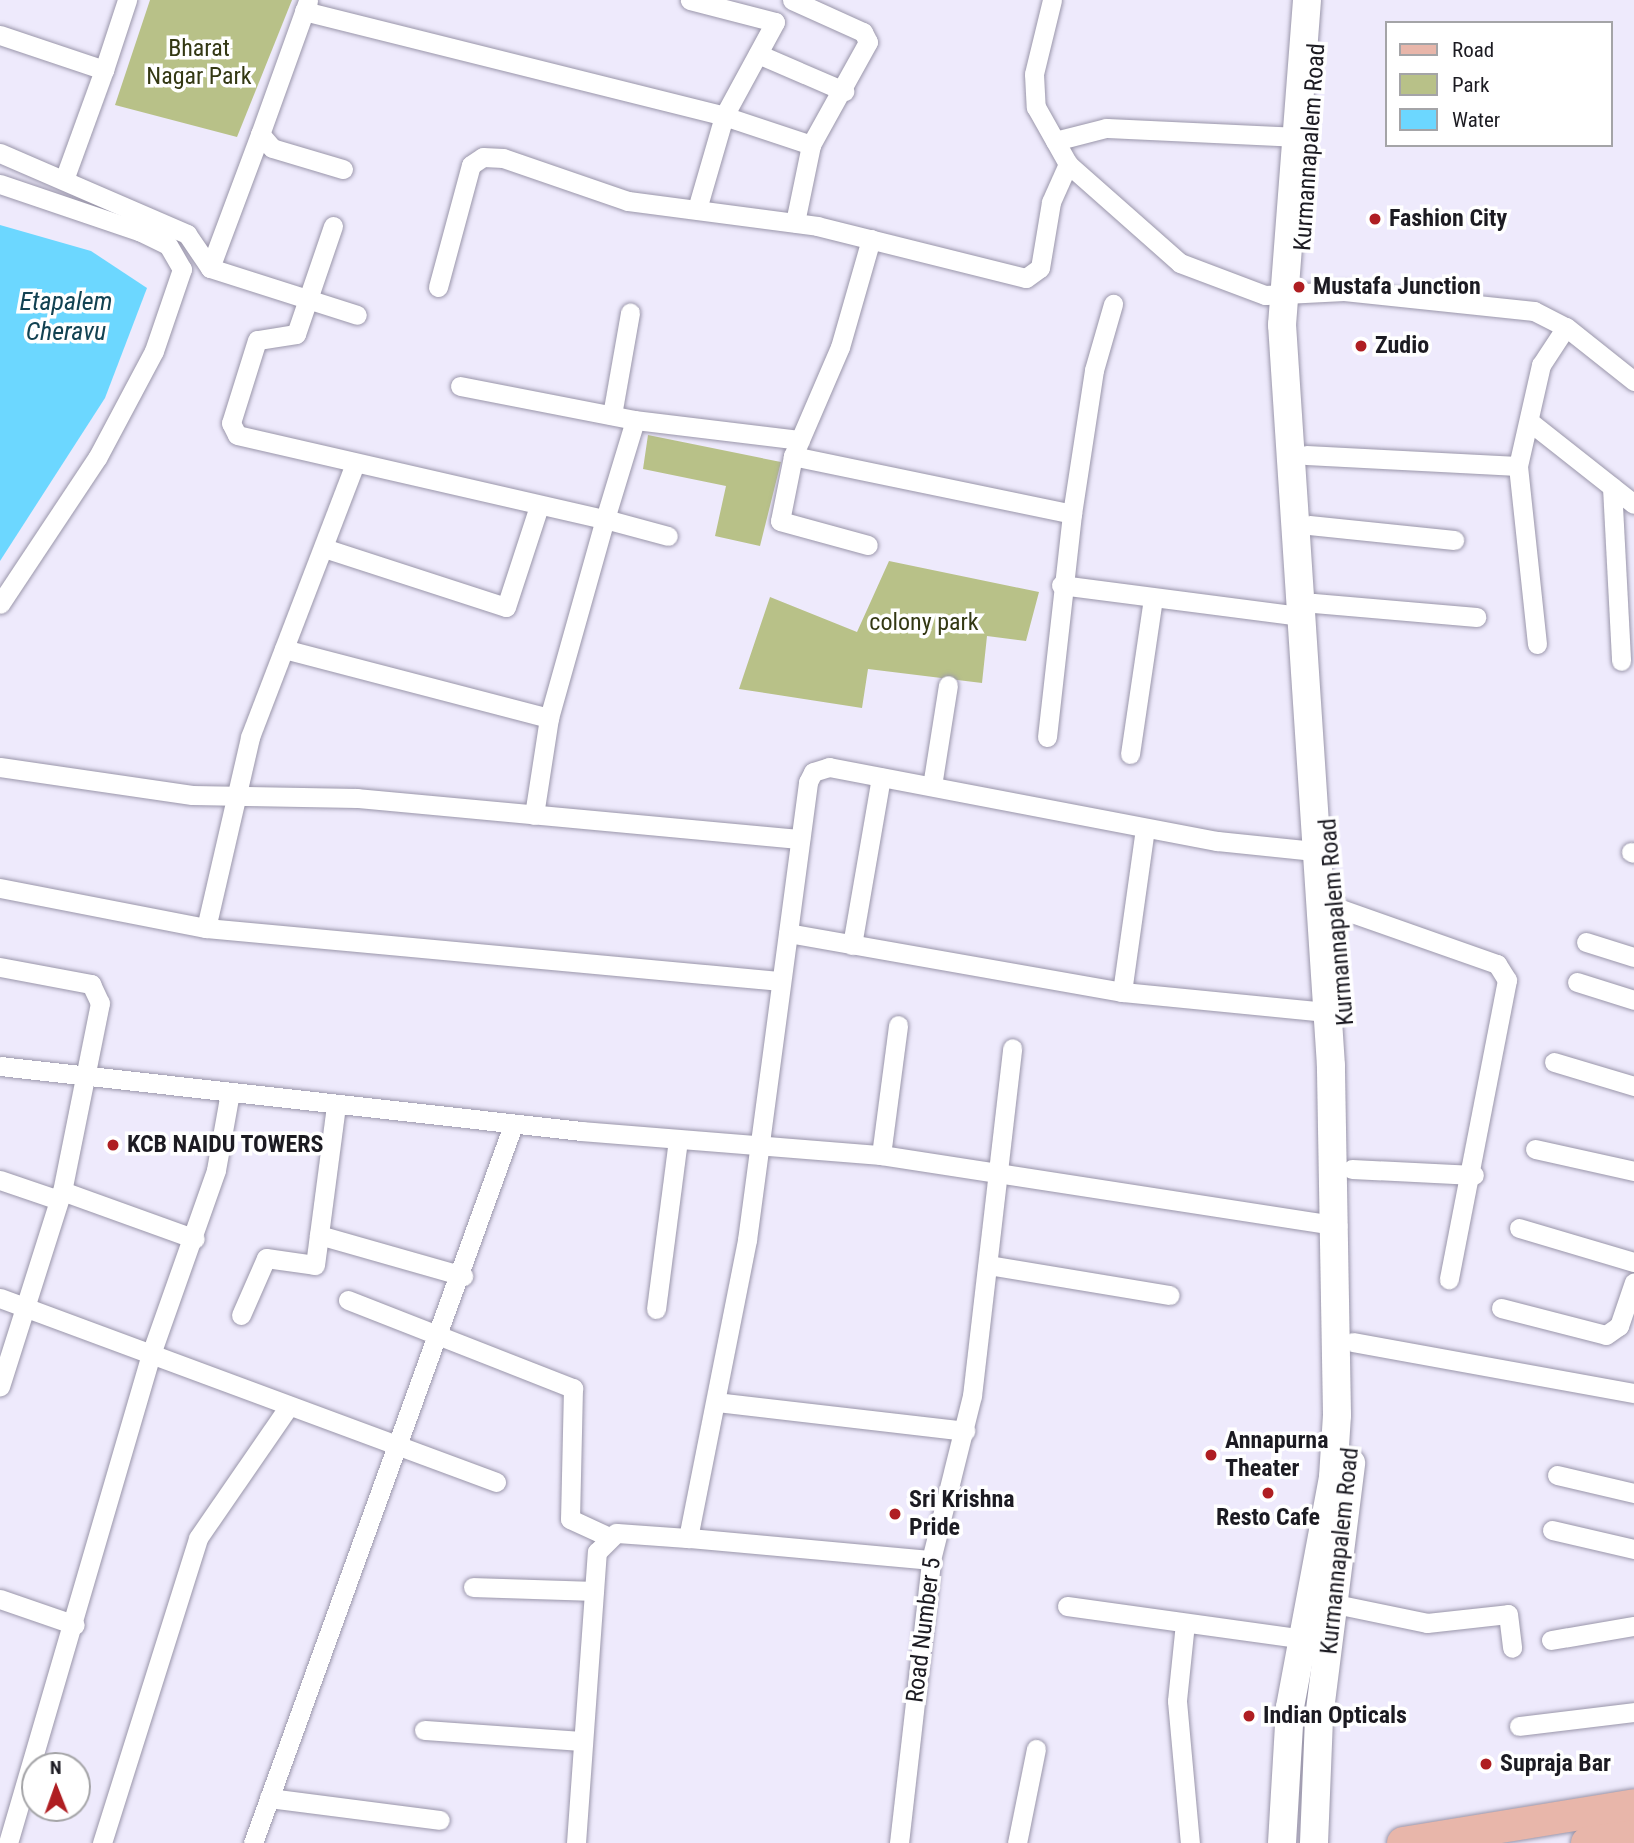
<!DOCTYPE html>
<style>
body{margin:0}
#map{position:relative;width:1634px;height:1843px;overflow:hidden;background:#eeeafc;font-family:"Roboto Condensed",sans-serif}
div>[style]{position:absolute}
.green>*{inset:0;background:#b8c188}
.water>*{inset:0;background:#6cd7ff}
.roads{filter:drop-shadow(0 0 2px #9a96aa) drop-shadow(0 0 2px #9a96aa)}
.minor>*{height:19px;margin:-9.5px;padding:0 9.5px;transform-origin:9.5px;border-radius:9.5px;background:#fff}
.secondary>*{height:28px;margin:-14px;padding:0 14px;transform-origin:14px;border-radius:14px;background:#fff}
.primary>*{height:32px;margin:-16px;padding:0 16px;transform-origin:16px;border-radius:16px;background:#e8b6aa}
.dots>*{width:19px;height:19px;translate:-50% -50%;box-sizing:border-box;border:4px solid #fff;border-radius:50%}
span{translate:-50% -50%;white-space:nowrap;text-align:center;line-height:1.15;-webkit-text-stroke:7px #fff;paint-order:stroke}
.park-label{font-size:24px;color:#333813}
.street-label{font-size:24px;color:#1c1b22}
.poi-label{font-size:24px;color:#1c1b22;font-weight:700}
.left{translate:0 -50%;text-align:left}
.water-label{font-size:26px;color:#124252;font-style:italic}
.legend{position:absolute;left:1385px;top:21px;width:228px;height:126px;box-sizing:border-box;background:#fff;border:2px solid #a4a4a7;margin:0;padding:9px 12px;list-style:none;font-size:21px;color:#1c1b22}
.legend li{display:flex;align-items:center;gap:14px;height:35px}
.legend b{width:35px;border:2px solid #a4a4a7}
.north{position:absolute;left:21px;top:1752px;width:70px;height:70px;box-sizing:border-box;background:#fff;border:2px solid #a4a4a7;border-radius:50%;rotate:359deg;font-size:19px;font-weight:700;line-height:28px;text-align:center;color:#1c1b22}
.north::after{content:'';display:block;margin:auto;width:24px;height:32px;background:#af1e22;clip-path:polygon(50% 0,100% 100%,50% 72%,0 100%)}
</style>
<div id="map">
<div class="green">
<div style="clip-path:polygon(150px 0,292px 0,237px 137px,115px 105px)"></div>
<div style="clip-path:polygon(648px 435px,781px 462px,760px 546px,715px 536px,726px 486px,643px 469px)"></div>
<div style="clip-path:polygon(889px 561px,1039px 592px,1026px 641px,987px 636px,982px 683px,868px 669px,862px 708px,739px 689px,770px 597px,857px 632px)"></div>
</div>
<div class="water">
<div style="clip-path:polygon(0 225px,91px 251px,147px 288px,105px 398px,0 561px)"></div>
</div>
<div class="roads">
<div class="minor">
<div style="left:792px;top:0;width:78px;rotate:24.3deg"></div>
<div style="left:863px;top:32px;width:11px;rotate:63deg"></div>
<div style="left:868px;top:42px;width:118px;rotate:119deg"></div>
<div style="left:811px;top:145px;width:79px;rotate:101.7deg"></div>
<div style="left:1052px;top:0;width:76px;rotate:103.7deg"></div>
<div style="left:1034px;top:74px;width:33px;rotate:87deg"></div>
<div style="left:1036px;top:107px;width:65px;rotate:60.7deg"></div>
<div style="left:1068px;top:164px;width:149px;rotate:41.5deg"></div>
<div style="left:1180px;top:263px;width:91px;rotate:20.6deg"></div>
<div style="left:1265px;top:295px;width:79px;rotate:-2.9deg"></div>
<div style="left:1344px;top:291px;width:191px;rotate:6deg"></div>
<div style="left:1534px;top:311px;width:36px;rotate:27deg"></div>
<div style="left:1566px;top:327px;width:87px;rotate:38.5deg"></div>
<div style="left:308px;top:1px;width:141px;rotate:109.8deg"></div>
<div style="left:260px;top:134px;width:18px;rotate:49deg"></div>
<div style="left:272px;top:148px;width:74px;rotate:16.5deg"></div>
<div style="left:304px;top:11px;width:433px;rotate:14deg"></div>
<div style="left:724px;top:116px;width:107px;rotate:-61.5deg"></div>
<div style="left:775px;top:22px;width:88px;rotate:-165.5deg"></div>
<div style="left:0;top:35px;width:110px;rotate:18.6deg"></div>
<div style="left:104px;top:70px;width:74px;rotate:-71.8deg"></div>
<div style="left:758px;top:54px;width:94px;rotate:23.3deg"></div>
<div style="left:1055px;top:141px;width:53px;rotate:-14.3deg"></div>
<div style="left:1106px;top:128px;width:189px;rotate:2.7deg"></div>
<div style="left:0;top:153px;width:204px;rotate:23.4deg"></div>
<div style="left:187px;top:234px;width:41px;rotate:55.9deg"></div>
<div style="left:210px;top:268px;width:154px;rotate:17.7deg"></div>
<div style="left:65px;top:177px;width:114px;rotate:-70deg"></div>
<div style="left:0;top:184px;width:147px;rotate:18.7deg"></div>
<div style="left:139px;top:231px;width:32px;rotate:26deg"></div>
<div style="left:168px;top:245px;width:28px;rotate:60deg"></div>
<div style="left:182px;top:269px;width:87px;rotate:108.9deg"></div>
<div style="left:154px;top:351px;width:121px;rotate:118deg"></div>
<div style="left:97px;top:458px;width:175px;rotate:123.6deg"></div>
<div style="left:697px;top:209px;width:97px;rotate:-73.8deg"></div>
<div style="left:724px;top:116px;width:92px;rotate:18.4deg"></div>
<div style="left:333px;top:226px;width:114px;rotate:108.9deg"></div>
<div style="left:296px;top:334px;width:39px;rotate:171deg"></div>
<div style="left:257px;top:340px;width:87px;rotate:107.4deg"></div>
<div style="left:231px;top:423px;width:13px;rotate:63deg"></div>
<div style="left:237px;top:435px;width:377px;rotate:12.9deg"></div>
<div style="left:605px;top:519px;width:103px;rotate:-73.1deg"></div>
<div style="left:871px;top:239px;width:112px;rotate:106deg"></div>
<div style="left:840px;top:347px;width:119px;rotate:113.3deg"></div>
<div style="left:793px;top:456px;width:285px;rotate:11.7deg"></div>
<div style="left:210px;top:268px;width:143px;rotate:-69.5deg"></div>
<div style="left:438px;top:287px;width:126px;rotate:-74.9deg"></div>
<div style="left:471px;top:165px;width:14px;rotate:-34deg"></div>
<div style="left:483px;top:157px;width:20px;rotate:3deg"></div>
<div style="left:503px;top:158px;width:132px;rotate:19deg"></div>
<div style="left:628px;top:201px;width:191px;rotate:7.5deg"></div>
<div style="left:817px;top:226px;width:215px;rotate:14deg"></div>
<div style="left:1026px;top:278px;width:17px;rotate:-36deg"></div>
<div style="left:1040px;top:268px;width:67px;rotate:-80.5deg"></div>
<div style="left:1051px;top:202px;width:42px;rotate:-65.9deg"></div>
<div style="left:460px;top:386px;width:178px;rotate:11deg"></div>
<div style="left:635px;top:420px;width:166px;rotate:6.9deg"></div>
<div style="left:612px;top:415px;width:104px;rotate:-80deg"></div>
<div style="left:1530px;top:422px;width:132px;rotate:38.3deg"></div>
<div style="left:1306px;top:455px;width:212px;rotate:3deg"></div>
<div style="left:793px;top:456px;width:66px;rotate:101.3deg"></div>
<div style="left:780px;top:521px;width:91px;rotate:15.3deg"></div>
<div style="left:1612px;top:487px;width:174px;rotate:87deg"></div>
<div style="left:1309px;top:525px;width:146px;rotate:5.9deg"></div>
<div style="left:324px;top:548px;width:191px;rotate:18deg"></div>
<div style="left:506px;top:607px;width:106px;rotate:-71.9deg"></div>
<div style="left:1061px;top:585px;width:242px;rotate:7.4deg"></div>
<div style="left:1314px;top:603px;width:163px;rotate:4.9deg"></div>
<div style="left:1537px;top:644px;width:179px;rotate:-96.1deg"></div>
<div style="left:1518px;top:466px;width:104px;rotate:-77.2deg"></div>
<div style="left:1541px;top:365px;width:45px;rotate:-56.7deg"></div>
<div style="left:284px;top:649px;width:274px;rotate:14.6deg"></div>
<div style="left:549px;top:718px;width:98px;rotate:98.8deg"></div>
<div style="left:549px;top:718px;width:207px;rotate:-74.3deg"></div>
<div style="left:605px;top:519px;width:65px;rotate:15.1deg"></div>
<div style="left:1047px;top:737px;width:224px;rotate:-83.6deg"></div>
<div style="left:1072px;top:514px;width:146px;rotate:-81.3deg"></div>
<div style="left:1094px;top:370px;width:69px;rotate:-73.9deg"></div>
<div style="left:1130px;top:754px;width:158px;rotate:-81.6deg"></div>
<div style="left:0;top:767px;width:194px;rotate:8.3deg"></div>
<div style="left:192px;top:795px;width:165px;rotate:1deg"></div>
<div style="left:357px;top:798px;width:445px;rotate:5.3deg"></div>
<div style="left:932px;top:786px;width:102px;rotate:-81deg"></div>
<div style="left:1631px;top:852px;width:3px;rotate:18deg"></div>
<div style="left:0;top:888px;width:210px;rotate:11deg"></div>
<div style="left:206px;top:928px;width:575px;rotate:5.28deg"></div>
<div style="left:1335px;top:907px;width:172px;rotate:19.4deg"></div>
<div style="left:1497px;top:964px;width:19px;rotate:58deg"></div>
<div style="left:1507px;top:980px;width:305px;rotate:101deg"></div>
<div style="left:206px;top:928px;width:196px;rotate:-77deg"></div>
<div style="left:250px;top:737px;width:293px;rotate:-69deg"></div>
<div style="left:788px;top:933px;width:339px;rotate:10deg"></div>
<div style="left:1122px;top:992px;width:206px;rotate:5.6deg"></div>
<div style="left:1586px;top:942px;width:50px;rotate:17.4deg"></div>
<div style="left:852px;top:945px;width:170px;rotate:-80.2deg"></div>
<div style="left:0;top:967px;width:93px;rotate:10.6deg"></div>
<div style="left:91px;top:984px;width:21px;rotate:65deg"></div>
<div style="left:100px;top:1003px;width:192px;rotate:101.4deg"></div>
<div style="left:62px;top:1191px;width:205px;rotate:107.6deg"></div>
<div style="left:1577px;top:982px;width:60px;rotate:17.5deg"></div>
<div style="left:1122px;top:992px;width:165px;rotate:-82deg"></div>
<div style="left:1554px;top:1062px;width:84px;rotate:16.7deg"></div>
<div style="left:0;top:1066px;width:585px;rotate:6.38deg"></div>
<div style="left:581px;top:1131px;width:301px;rotate:4.6deg"></div>
<div style="left:881px;top:1155px;width:462px;rotate:8.8deg"></div>
<div style="left:1535px;top:1149px;width:101px;rotate:12.5deg"></div>
<div style="left:881px;top:1155px;width:131px;rotate:-82.5deg"></div>
<div style="left:1352px;top:1169px;width:122px;rotate:2.8deg"></div>
<div style="left:0;top:1180px;width:62px;rotate:18.7deg"></div>
<div style="left:62px;top:1191px;width:141px;rotate:19.8deg"></div>
<div style="left:1519px;top:1228px;width:120px;rotate:16.5deg"></div>
<div style="left:319px;top:1235px;width:150px;rotate:15.9deg"></div>
<div style="left:988px;top:1265px;width:184px;rotate:9.4deg"></div>
<div style="left:0;top:1298px;width:529px;rotate:20.35deg"></div>
<div style="left:348px;top:1300px;width:242px;rotate:21.4deg"></div>
<div style="left:573px;top:1388px;width:131px;rotate:91.3deg"></div>
<div style="left:570px;top:1519px;width:41px;rotate:24.7deg"></div>
<div style="left:1501px;top:1308px;width:108px;rotate:14.4deg"></div>
<div style="left:1606px;top:1335px;width:16px;rotate:-35deg"></div>
<div style="left:1619px;top:1326px;width:46px;rotate:-71.2deg"></div>
<div style="left:656px;top:1309px;width:170px;rotate:-82.6deg"></div>
<div style="left:241px;top:1315px;width:62px;rotate:-66.3deg"></div>
<div style="left:266px;top:1258px;width:49px;rotate:8.1deg"></div>
<div style="left:315px;top:1265px;width:160px;rotate:-82.5deg"></div>
<div style="left:1353px;top:1342px;width:286px;rotate:10.3deg"></div>
<div style="left:716px;top:1402px;width:251px;rotate:6.6deg"></div>
<div style="left:1557px;top:1475px;width:79px;rotate:13.2deg"></div>
<div style="left:1552px;top:1530px;width:84px;rotate:13deg"></div>
<div style="left:931px;top:1560px;width:244px;rotate:-174.8deg"></div>
<div style="left:688px;top:1538px;width:304px;rotate:-78.8deg"></div>
<div style="left:747px;top:1240px;width:462px;rotate:-82.4deg"></div>
<div style="left:808px;top:782px;width:11px;rotate:-63deg"></div>
<div style="left:813px;top:772px;width:17px;rotate:-17deg"></div>
<div style="left:829px;top:767px;width:395px;rotate:10.8deg"></div>
<div style="left:1217px;top:841px;width:98px;rotate:5.9deg"></div>
<div style="left:473px;top:1587px;width:121px;rotate:1.9deg"></div>
<div style="left:0;top:1599px;width:79px;rotate:19.1deg"></div>
<div style="left:1321px;top:1601px;width:108px;rotate:11.7deg"></div>
<div style="left:1427px;top:1623px;width:81px;rotate:-6.3deg"></div>
<div style="left:1508px;top:1614px;width:34px;rotate:83deg"></div>
<div style="left:1067px;top:1606px;width:239px;rotate:7.9deg"></div>
<div style="left:1185px;top:1623px;width:78px;rotate:95.9deg"></div>
<div style="left:1177px;top:1701px;width:143px;rotate:84.8deg"></div>
<div style="left:1551px;top:1640px;width:84px;rotate:-9.6deg"></div>
<div style="left:1519px;top:1726px;width:116px;rotate:-6.9deg"></div>
<div style="left:424px;top:1730px;width:159px;rotate:4deg"></div>
<div style="left:269px;top:1798px;width:172px;rotate:7.3deg"></div>
<div style="left:8px;top:1843px;width:509px;rotate:-73.7deg"></div>
<div style="left:151px;top:1354px;width:195px;rotate:-70.5deg"></div>
<div style="left:216px;top:1170px;width:79px;rotate:-79.8deg"></div>
<div style="left:102px;top:1843px;width:320px;rotate:-72.5deg"></div>
<div style="left:198px;top:1538px;width:160px;rotate:-55.4deg"></div>
<div style="left:253px;top:1843px;width:764px;rotate:-70.09deg"></div>
<div style="left:576px;top:1843px;width:292px;rotate:-85.9deg"></div>
<div style="left:597px;top:1552px;width:27px;rotate:-45deg"></div>
<div style="left:616px;top:1533px;width:72px;rotate:4deg"></div>
<div style="left:899px;top:1843px;width:285px;rotate:-83.5deg"></div>
<div style="left:931px;top:1560px;width:169px;rotate:-76deg"></div>
<div style="left:972px;top:1396px;width:350px;rotate:-83.4deg"></div>
<div style="left:1017px;top:1843px;width:96px;rotate:-78.6deg"></div>
</div>
<div class="secondary">
<div style="left:1282px;top:1843px;width:136px;rotate:-86.6deg"></div>
<div style="left:1290px;top:1707px;width:234px;rotate:-79.4deg"></div>
<div style="left:1333px;top:1477px;width:62px;rotate:-86.3deg"></div>
<div style="left:1337px;top:1415px;width:349px;rotate:-91deg"></div>
<div style="left:1331px;top:1066px;width:743px;rotate:-93.78deg"></div>
<div style="left:1282px;top:325px;width:326px;rotate:-85.6deg"></div>
<div style="left:1314px;top:1843px;width:125px;rotate:-87.7deg"></div>
<div style="left:1319px;top:1718px;width:257px;rotate:-82.8deg"></div>
</div>
<div class="primary">
<div style="left:1403px;top:1843px;width:234px;rotate:-9.3deg"></div>
<div style="left:1587px;top:1843px;width:48px;rotate:-8.5deg"></div>
</div>
</div>
<div class="dots">
<div style="left:1375px;top:219px;background:#af1e22"></div>
<div style="left:1299px;top:287px;background:#af1e22"></div>
<div style="left:1361px;top:346px;background:#af1e22"></div>
<div style="left:113px;top:1145px;background:#af1e22"></div>
<div style="left:1211px;top:1455px;background:#af1e22"></div>
<div style="left:1268px;top:1493px;background:#af1e22"></div>
<div style="left:895px;top:1514px;background:#af1e22"></div>
<div style="left:1249px;top:1716px;background:#af1e22"></div>
<div style="left:1486px;top:1764px;background:#af1e22"></div>
</div>
<div class="park-label">
<span style="left:199px;top:63px">Bharat<br>Nagar Park</span>
<span style="left:924px;top:623px">colony park</span>
</div>
<div class="street-label">
<span style="left:1310px;top:147px;rotate:-86deg">Kurmannapalem Road</span>
<span style="left:1337px;top:922px;rotate:-95deg">Kurmannapalem Road</span>
<span style="left:1340px;top:1551px;rotate:-84deg">Kurmannapalem Road</span>
<span style="left:924px;top:1630px;rotate:-83deg">Road Number 5</span>
</div>
<div class="poi-label">
<span class="left" style="left:1389px;top:219px">Fashion City</span>
<span class="left" style="left:1313px;top:287px">Mustafa Junction</span>
<span class="left" style="left:1375px;top:346px">Zudio</span>
<span class="left" style="left:127px;top:1145px">KCB NAIDU TOWERS</span>
<span class="left" style="left:1225px;top:1455px">Annapurna<br>Theater</span>
<span class="left" style="left:909px;top:1514px">Sri Krishna<br>Pride</span>
<span style="left:1268px;top:1518px">Resto Cafe</span>
<span class="left" style="left:1263px;top:1716px">Indian Opticals</span>
<span class="left" style="left:1500px;top:1764px">Supraja Bar</span>
</div>
<div class="water-label">
<span style="left:66px;top:317px">Etapalem<br>Cheravu</span>
</div>
<ul class="legend">
<li><b style="height:9px;background:#e8b6aa"></b>Road</li>
<li><b style="height:19px;background:#b8c188"></b>Park</li>
<li><b style="height:19px;background:#6cd7ff"></b>Water</li>
</ul>
<div class="north">N</div>
</div>
